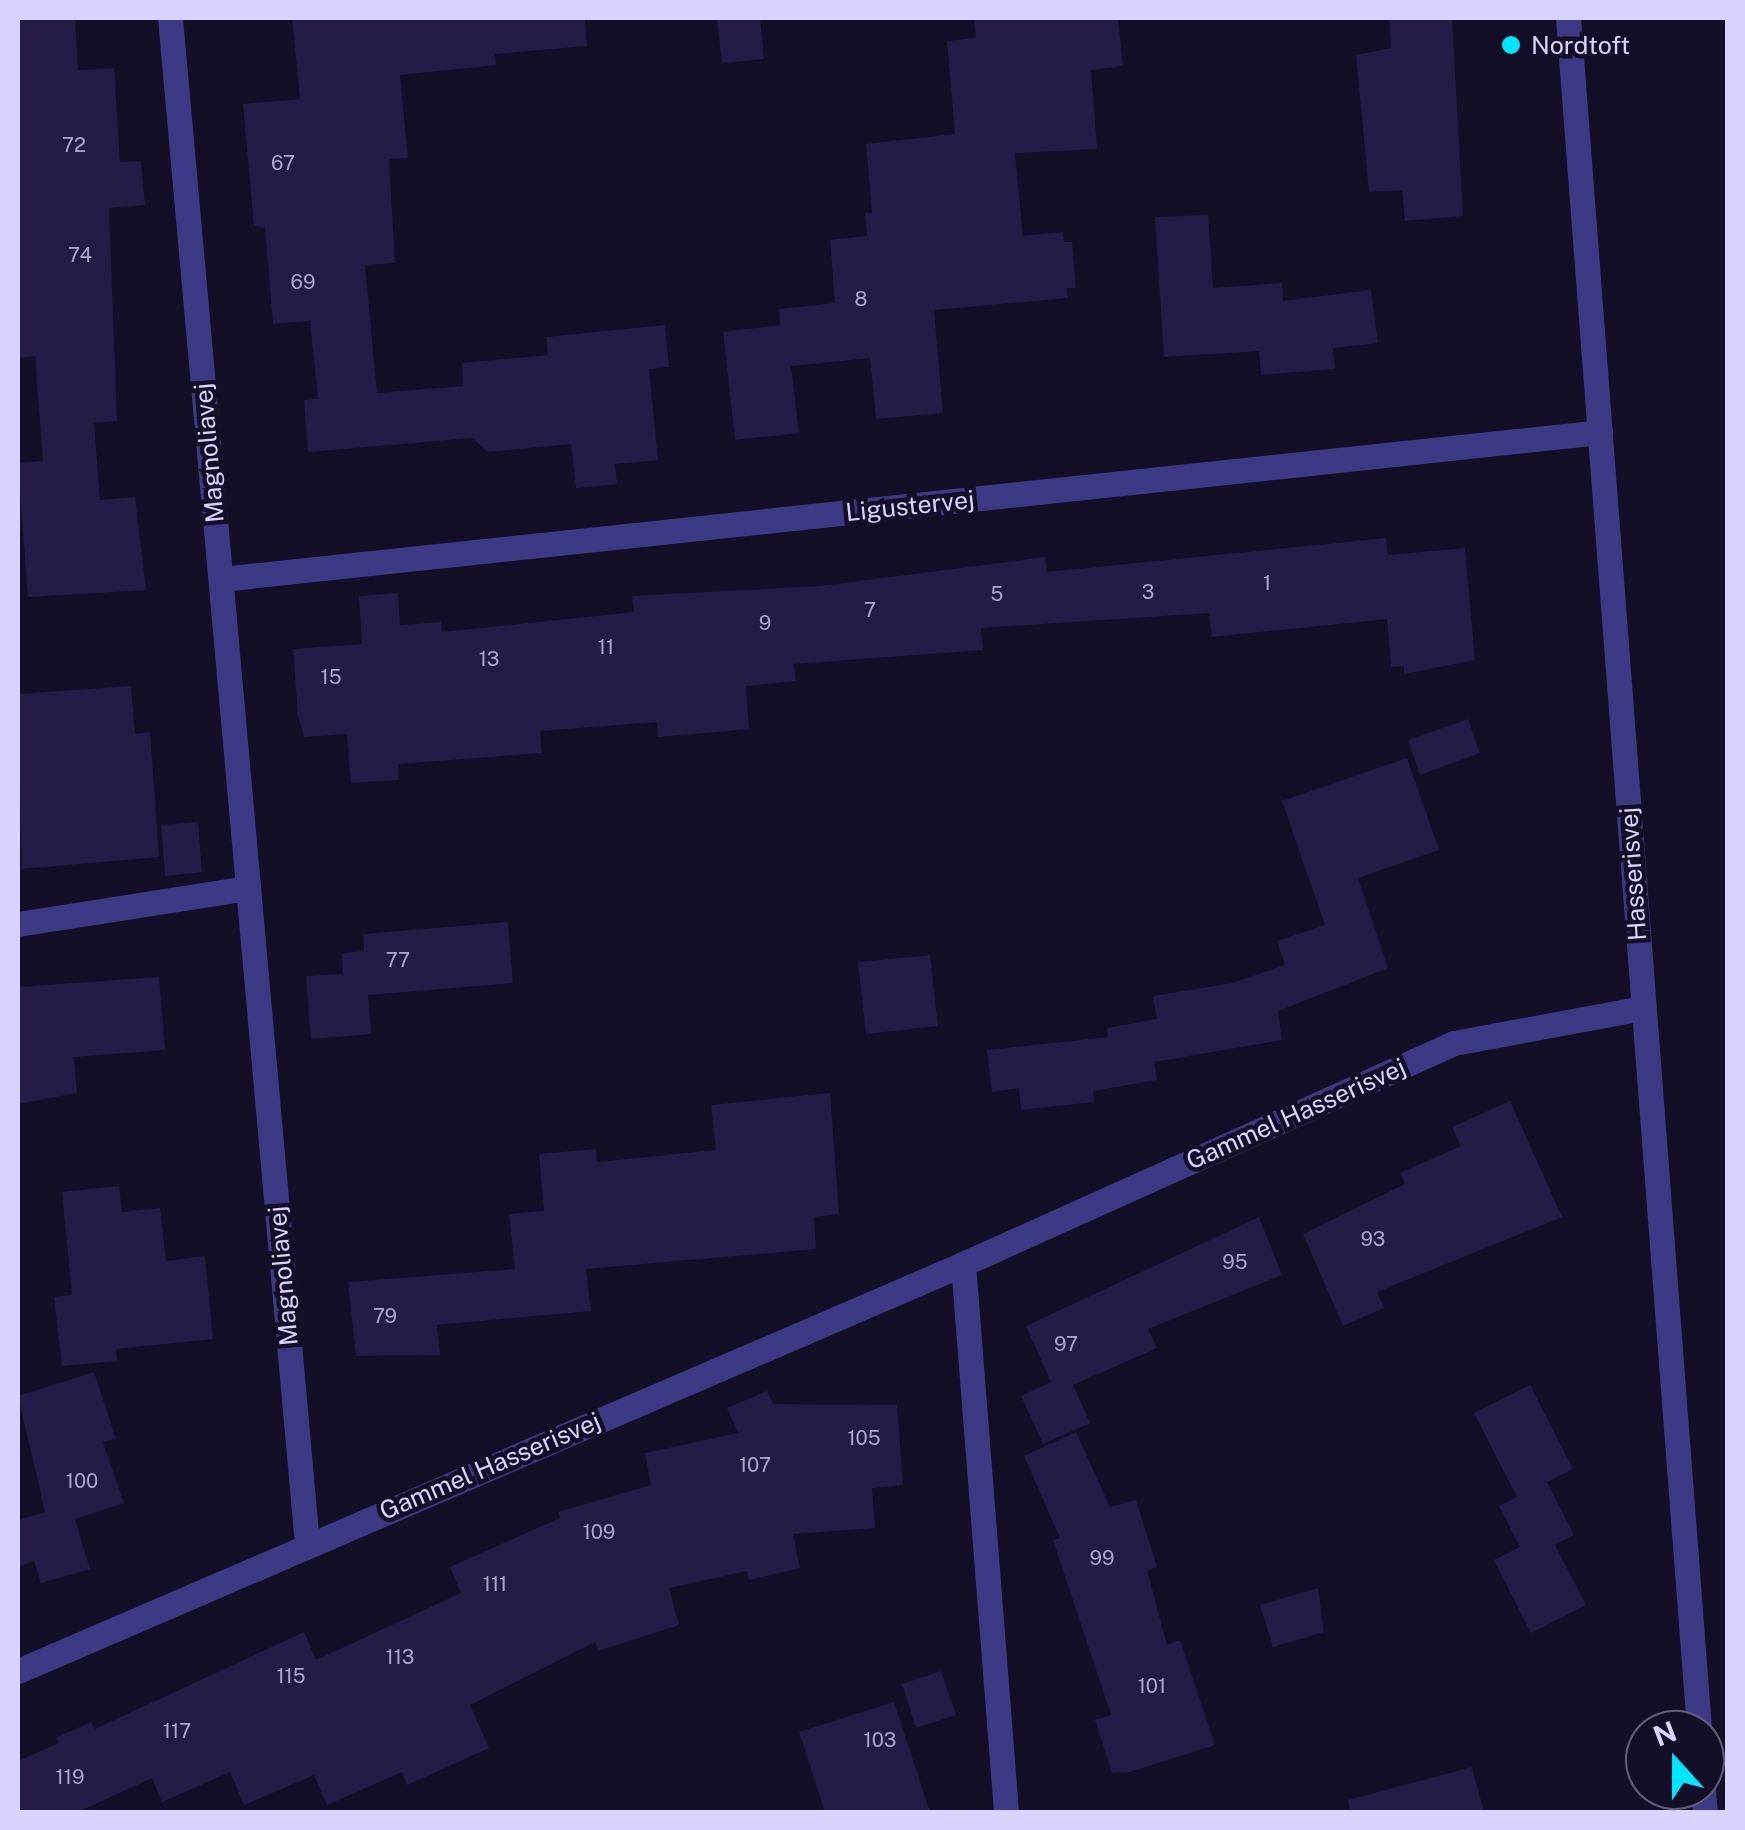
<!DOCTYPE html>
<style>
body{margin:0}
#map{position:relative;width:1745px;height:1830px;overflow:hidden;background:#130f26;font-family:"Public Sans",sans-serif}
div>[style]{position:absolute}
.building>*{inset:0;background:#241b47}
.minor>*{height:25px;margin:-12.5px;padding:0 12.5px;transform-origin:12.5px;border-radius:12.5px;background:#3d3a85}
.dots>*{width:28px;height:28px;translate:-50% -50%;box-sizing:border-box;border:5px solid #130f26;border-radius:50%}
span{translate:-50% -50%;white-space:nowrap;text-align:center;line-height:1.15;-webkit-text-stroke:9px #130f26;paint-order:stroke}
.number-label{font-size:20px;color:#aca6d1}
.number-label span{-webkit-text-stroke-width:0}
.poi-label{font-size:25px;color:#d9d4ff}
.left{translate:0 -50%;text-align:left}
.street-label{font-size:25px;color:#d9d4ff}
.frame{position:absolute;inset:0;border:20px solid #d9d4ff;pointer-events:none}
.north{position:absolute;left:1625px;top:1710px;width:100px;height:100px;box-sizing:border-box;background:#130f26;border:2px solid #625e7d;border-radius:50%;rotate:339deg;font-size:28px;font-weight:700;line-height:40px;text-align:center;color:#d9d4ff}
.north::after{content:'';display:block;margin:auto;width:35px;height:45px;background:#00e5ff;clip-path:polygon(50% 0,100% 100%,50% 72%,0 100%)}
</style>
<div id="map">
<div class="building">
<div style="clip-path:polygon(18px 18px,75px 18px,78px 70px,114px 68px,120px 162px,141px 161px,145px 205px,109px 208px,117px 421px,94px 423px,100px 500px,135px 497px,146px 590px,28px 597px,18px 463px,43px 461px,35px 356px,18px 358px)"></div>
<div style="clip-path:polygon(292px 18px,585px 18px,587px 46px,495px 54px,496px 65px,400px 75px,408px 158px,389px 159px,395px 263px,365px 265px,377px 393px,463px 386px,462px 363px,548px 355px,546px 337px,665px 325px,669px 367px,649px 369px,658px 460px,615px 464px,617px 484px,576px 488px,571px 444px,488px 452px,472px 438px,308px 452px,304px 400px,318px 399px,310px 321px,273px 324px,265px 228px,254px 226px,243px 104px,300px 99px)"></div>
<div style="clip-path:polygon(717px 18px,760px 18px,764px 59px,722px 63px)"></div>
<div style="clip-path:polygon(974px 18px,1118px 18px,1123px 66px,1091px 70px,1097px 149px,1015px 153px,1023px 236px,1063px 232px,1064px 242px,1072px 242px,1076px 288px,1067px 288px,1068px 298px,934px 310px,943px 413px,876px 419px,870px 358px,791px 366px,799px 433px,735px 440px,723px 332px,780px 325px,779px 309px,835px 303px,830px 240px,867px 236px,865px 213px,872px 213px,866px 144px,955px 134px,947px 41px,976px 38px)"></div>
<div style="clip-path:polygon(1389px 18px,1452px 18px,1463px 216px,1405px 221px,1402px 190px,1369px 192px,1356px 55px,1391px 48px)"></div>
<div style="clip-path:polygon(1208px 215px,1213px 288px,1282px 283px,1283px 301px,1371px 290px,1378px 343px,1333px 348px,1335px 369px,1261px 375px,1259px 351px,1164px 357px,1155px 217px)"></div>
<div style="clip-path:polygon(1386px 538px,1388px 555px,1465px 548px,1475px 660px,1404px 674px,1404px 666px,1391px 667px,1387px 619px,1212px 637px,1209px 613px,981px 628px,983px 650px,794px 664px,796px 681px,746px 686px,749px 729px,658px 737px,657px 722px,540px 731px,542px 753px,398px 764px,399px 780px,351px 783px,347px 734px,304px 737px,298px 716px,293px 649px,362px 644px,359px 596px,398px 593px,400px 625px,441px 622px,442px 632px,634px 612px,632px 596px,821px 586px,1045px 557px,1047px 572px)"></div>
<div style="clip-path:polygon(131px 686px,135px 734px,150px 732px,159px 857px,22px 869px,18px 694px)"></div>
<div style="clip-path:polygon(1468px 719px,1480px 753px,1420px 775px,1408px 740px)"></div>
<div style="clip-path:polygon(1407px 758px,1439px 850px,1358px 878px,1388px 968px,1278px 1011px,1282px 1040px,1154px 1062px,1157px 1080px,1093px 1091px,1094px 1102px,1021px 1110px,1019px 1088px,992px 1092px,987px 1050px,1108px 1037px,1107px 1028px,1157px 1019px,1153px 996px,1233px 983px,1285px 965px,1277px 941px,1325px 925px,1282px 801px)"></div>
<div style="clip-path:polygon(198px 822px,202px 872px,165px 876px,161px 825px)"></div>
<div style="clip-path:polygon(508px 922px,513px 983px,368px 995px,371px 1034px,311px 1039px,306px 976px,343px 974px,342px 953px,364px 951px,363px 934px)"></div>
<div style="clip-path:polygon(930px 955px,938px 1026px,866px 1034px,858px 962px)"></div>
<div style="clip-path:polygon(159px 977px,165px 1050px,74px 1057px,77px 1093px,18px 1104px,18px 987px)"></div>
<div style="clip-path:polygon(830px 1093px,839px 1214px,814px 1217px,816px 1249px,586px 1269px,591px 1311px,437px 1325px,440px 1355px,356px 1356px,348px 1282px,515px 1269px,509px 1214px,544px 1211px,539px 1154px,596px 1149px,597px 1162px,716px 1150px,711px 1105px)"></div>
<div style="clip-path:polygon(1510px 1101px,1562px 1217px,1377px 1292px,1384px 1308px,1343px 1326px,1303px 1234px,1405px 1184px,1400px 1173px,1461px 1146px,1452px 1127px)"></div>
<div style="clip-path:polygon(119px 1186px,122px 1212px,160px 1208px,166px 1261px,205px 1256px,213px 1339px,116px 1349px,117px 1361px,62px 1366px,54px 1297px,72px 1295px,62px 1192px)"></div>
<div style="clip-path:polygon(1259px 1217px,1282px 1275px,1148px 1329px,1157px 1348px,1073px 1385px,1090px 1423px,1043px 1444px,1021px 1396px,1051px 1382px,1026px 1326px)"></div>
<div style="clip-path:polygon(94px 1372px,116px 1439px,103px 1442px,124px 1503px,75px 1519px,90px 1569px,41px 1583px,34px 1561px,18px 1567px,18px 1520px,45px 1512px,18px 1396px)"></div>
<div style="clip-path:polygon(1530px 1385px,1573px 1469px,1547px 1482px,1574px 1535px,1555px 1545px,1586px 1605px,1531px 1633px,1494px 1560px,1520px 1547px,1499px 1506px,1517px 1497px,1474px 1413px)"></div>
<div style="clip-path:polygon(767px 1391px,773px 1404px,897px 1405px,903px 1485px,872px 1488px,875px 1528px,793px 1534px,800px 1568px,749px 1580px,747px 1571px,669px 1588px,679px 1625px,598px 1651px,595px 1642px,470px 1705px,489px 1748px,407px 1785px,402px 1772px,327px 1805px,314px 1775px,244px 1805px,230px 1772px,162px 1802px,152px 1778px,78px 1812px,18px 1812px,18px 1761px,59px 1743px,56px 1738px,91px 1722px,95px 1729px,304px 1632px,316px 1660px,461px 1593px,450px 1567px,560px 1518px,558px 1512px,651px 1485px,645px 1453px,738px 1433px,727px 1408px)"></div>
<div style="clip-path:polygon(1076px 1432px,1110px 1507px,1136px 1500px,1157px 1567px,1147px 1570px,1167px 1645px,1180px 1640px,1215px 1745px,1130px 1772px,1112px 1773px,1095px 1720px,1111px 1715px,1053px 1540px,1060px 1538px,1024px 1456px)"></div>
<div style="clip-path:polygon(1318px 1588px,1324px 1632px,1273px 1647px,1260px 1605px)"></div>
<div style="clip-path:polygon(941px 1671px,956px 1715px,916px 1728px,902px 1684px)"></div>
<div style="clip-path:polygon(894px 1702px,930px 1812px,825px 1812px,799px 1732px)"></div>
<div style="clip-path:polygon(1472px 1767px,1484px 1812px,1350px 1812px,1348px 1800px)"></div>
</div>
<div class="minor">
<div style="left:170px;top:18px;width:1533px;rotate:84.87deg"></div>
<div style="left:1568px;top:18px;width:1717px;rotate:85.62deg"></div>
<div style="left:221px;top:579px;width:1387px;rotate:-6.08deg"></div>
<div style="left:18px;top:924px;width:233px;rotate:-8.9deg"></div>
<div style="left:963px;top:1264px;width:550px;rotate:85.51deg"></div>
<div style="left:18px;top:1671px;width:1029px;rotate:-23.3deg"></div>
<div style="left:963px;top:1264px;width:538px;rotate:-24.23deg"></div>
<div style="left:1454px;top:1043px;width:192px;rotate:-10.5deg"></div>
<div style="left:1703px;top:1790px;width:22px;rotate:85deg"></div>
</div>
<div class="dots">
<div style="left:1511px;top:45px;background:#00e5ff"></div>
</div>
<div class="number-label">
<span style="left:74px;top:145px">72</span>
<span style="left:283px;top:163px">67</span>
<span style="left:80px;top:255px">74</span>
<span style="left:303px;top:282px">69</span>
<span style="left:861px;top:299px">8</span>
<span style="left:1267px;top:583px">1</span>
<span style="left:1148px;top:592px">3</span>
<span style="left:997px;top:594px">5</span>
<span style="left:870px;top:610px">7</span>
<span style="left:765px;top:623px">9</span>
<span style="left:606px;top:647px">11</span>
<span style="left:489px;top:659px">13</span>
<span style="left:331px;top:677px">15</span>
<span style="left:398px;top:960px">77</span>
<span style="left:1373px;top:1239px">93</span>
<span style="left:1235px;top:1262px">95</span>
<span style="left:385px;top:1316px">79</span>
<span style="left:1066px;top:1344px">97</span>
<span style="left:864px;top:1438px">105</span>
<span style="left:755px;top:1465px">107</span>
<span style="left:82px;top:1481px">100</span>
<span style="left:599px;top:1532px">109</span>
<span style="left:1102px;top:1558px">99</span>
<span style="left:495px;top:1584px">111</span>
<span style="left:400px;top:1657px">113</span>
<span style="left:291px;top:1676px">115</span>
<span style="left:1152px;top:1686px">101</span>
<span style="left:177px;top:1731px">117</span>
<span style="left:880px;top:1740px">103</span>
<span style="left:70px;top:1777px">119</span>
</div>
<div class="poi-label">
<span class="left" style="left:1531px;top:45px">Nordtoft</span>
</div>
<div class="street-label">
<span style="left:209px;top:453px;rotate:-95deg">Magnoliavej</span>
<span style="left:910px;top:506px;rotate:-6deg">Ligustervej</span>
<span style="left:1633px;top:874px;rotate:-94deg">Hasserisvej</span>
<span style="left:1296px;top:1114px;rotate:-24deg">Gammel Hasserisvej</span>
<span style="left:283px;top:1276px;rotate:-95deg">Magnoliavej</span>
<span style="left:490px;top:1466px;rotate:-23deg">Gammel Hasserisvej</span>
</div>
<div class="frame"></div>
<div class="north">N</div>
</div>
